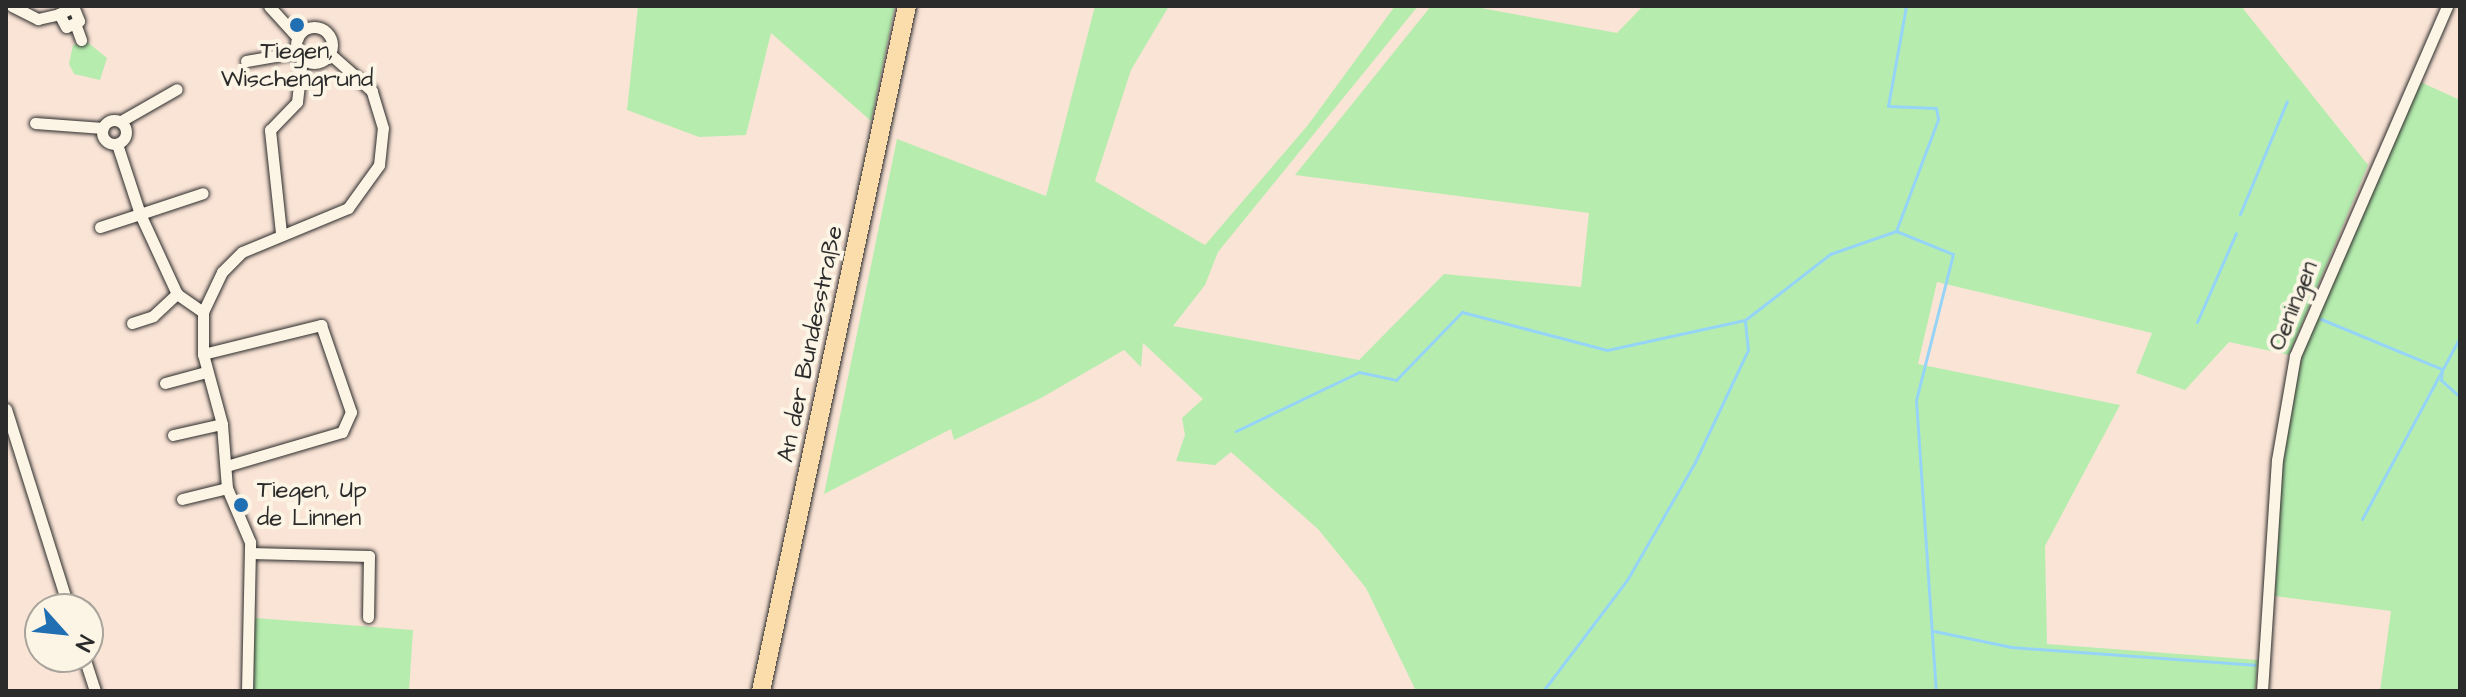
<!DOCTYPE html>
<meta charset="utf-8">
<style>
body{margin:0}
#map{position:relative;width:2466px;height:697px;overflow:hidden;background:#fae4d6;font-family:"Architects Daughter",sans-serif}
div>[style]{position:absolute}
.green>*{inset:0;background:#b6edaf}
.stream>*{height:3px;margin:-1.5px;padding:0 1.5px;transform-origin:1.5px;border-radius:1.5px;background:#96d4f7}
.roads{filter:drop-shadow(0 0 2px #2b2b2b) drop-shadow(0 0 2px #2b2b2b)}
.street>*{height:11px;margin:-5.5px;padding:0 5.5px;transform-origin:5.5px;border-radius:5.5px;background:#fcf5e5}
.street>.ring{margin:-5.5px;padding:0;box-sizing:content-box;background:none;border:11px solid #fcf5e5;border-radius:50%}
.primary>*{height:18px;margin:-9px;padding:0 9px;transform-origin:9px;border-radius:9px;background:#faddab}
.dots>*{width:22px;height:22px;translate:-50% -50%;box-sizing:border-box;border:4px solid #fcf5e5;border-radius:50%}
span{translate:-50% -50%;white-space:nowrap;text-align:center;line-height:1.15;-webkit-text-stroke:8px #fcf5e5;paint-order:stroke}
.poi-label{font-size:24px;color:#2b2b2b}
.left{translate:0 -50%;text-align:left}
.street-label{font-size:24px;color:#2b2b2b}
.frame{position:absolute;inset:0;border:8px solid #2b2b2b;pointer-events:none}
.north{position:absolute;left:24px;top:593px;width:80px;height:80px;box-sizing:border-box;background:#fcf5e5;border:2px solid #a8a49b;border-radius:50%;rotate:117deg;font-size:22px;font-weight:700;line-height:32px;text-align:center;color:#2b2b2b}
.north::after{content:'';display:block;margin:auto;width:28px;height:36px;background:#1f6fb2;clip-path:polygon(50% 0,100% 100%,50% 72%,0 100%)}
</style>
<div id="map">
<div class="green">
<div style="clip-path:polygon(638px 6px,895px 6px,871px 121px,771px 33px,746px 135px,699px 137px,627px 110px)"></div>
<div style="clip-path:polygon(1095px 6px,1169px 6px,1131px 70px,1095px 181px,1205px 245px,1308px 125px,1395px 6px,1418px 6px,1218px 252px,1205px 285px,1173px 326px,1359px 360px,1444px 274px,1581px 287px,1589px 213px,1295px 175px,1431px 6px,1470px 6px,1617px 33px,1643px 6px,2241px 6px,2368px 165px,2289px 355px,2229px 342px,2185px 390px,2136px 373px,2152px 333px,1937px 282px,1918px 364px,2120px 405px,2045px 546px,2047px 644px,2258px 660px,2255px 691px,1416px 691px,1366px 588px,1318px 529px,1231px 452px,1215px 465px,1176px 461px,1185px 435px,1182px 418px,1203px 399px,1143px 343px,1141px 367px,1124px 350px,1041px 398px,954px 440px,951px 429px,824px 494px,897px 139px,1046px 196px)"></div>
<div style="clip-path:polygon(86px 41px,107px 58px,100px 80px,74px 74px,69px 64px,73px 45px)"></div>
<div style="clip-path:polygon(2416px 80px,2460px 100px,2460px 691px,2380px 691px,2391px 611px,2275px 596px,2282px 459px,2302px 355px)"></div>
<div style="clip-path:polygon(255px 618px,413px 630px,409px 691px,253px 691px)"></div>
</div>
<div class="stream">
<div style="left:2240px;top:214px;width:122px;rotate:-67.4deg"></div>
<div style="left:1896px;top:231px;width:120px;rotate:-69.4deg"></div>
<div style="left:1938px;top:119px;width:11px;rotate:-100deg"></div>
<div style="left:1936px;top:108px;width:48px;rotate:-177.6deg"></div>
<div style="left:1888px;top:106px;width:102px;rotate:-79.8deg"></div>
<div style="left:2321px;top:319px;width:131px;rotate:22.5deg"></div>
<div style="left:2442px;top:369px;width:11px;rotate:95deg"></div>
<div style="left:2441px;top:380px;width:25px;rotate:42deg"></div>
<div style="left:2197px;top:322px;width:97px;rotate:-66.3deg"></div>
<div style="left:1236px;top:431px;width:136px;rotate:-25.6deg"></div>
<div style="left:1359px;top:372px;width:38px;rotate:12deg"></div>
<div style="left:1396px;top:380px;width:95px;rotate:-45.9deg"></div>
<div style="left:1462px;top:312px;width:150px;rotate:14.7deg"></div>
<div style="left:1607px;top:350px;width:141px;rotate:-12.3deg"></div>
<div style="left:1745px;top:320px;width:108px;rotate:-37.8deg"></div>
<div style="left:1830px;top:254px;width:70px;rotate:-19.2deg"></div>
<div style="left:1896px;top:231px;width:61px;rotate:22deg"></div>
<div style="left:1953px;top:254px;width:151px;rotate:104.2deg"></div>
<div style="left:1916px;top:400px;width:292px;rotate:86.1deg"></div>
<div style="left:2362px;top:519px;width:207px;rotate:-61.7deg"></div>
<div style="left:1934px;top:631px;width:79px;rotate:11.7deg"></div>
<div style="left:2011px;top:647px;width:244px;rotate:4.2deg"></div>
<div style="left:1543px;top:691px;width:139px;rotate:-52.9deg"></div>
<div style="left:1627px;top:580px;width:136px;rotate:-60deg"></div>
<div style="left:1695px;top:462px;width:124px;rotate:-64.7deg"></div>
<div style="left:1748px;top:350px;width:28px;rotate:-96deg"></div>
</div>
<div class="roads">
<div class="street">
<div style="left:12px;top:6px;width:29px;rotate:27deg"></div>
<div style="left:38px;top:19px;width:22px;rotate:-13deg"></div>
<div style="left:73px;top:6px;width:16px;rotate:68deg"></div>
<div style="left:79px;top:21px;width:14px;rotate:155deg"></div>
<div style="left:66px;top:27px;width:15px;rotate:-118deg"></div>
<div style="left:59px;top:14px;width:16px;rotate:-27deg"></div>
<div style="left:269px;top:6px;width:43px;rotate:47.8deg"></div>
<div style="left:76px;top:26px;width:15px;rotate:70deg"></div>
<div class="ring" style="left:296px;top:27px;width:25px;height:25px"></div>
<div style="left:246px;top:61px;width:53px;rotate:-9.8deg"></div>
<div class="ring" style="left:102px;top:120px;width:13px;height:13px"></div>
<div style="left:121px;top:121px;width:64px;rotate:-29.7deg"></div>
<div style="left:35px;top:123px;width:68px;rotate:4.2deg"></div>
<div style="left:100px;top:227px;width:42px;rotate:-18deg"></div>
<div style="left:140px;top:214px;width:74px;rotate:-108.2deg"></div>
<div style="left:281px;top:233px;width:104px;rotate:-96.1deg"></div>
<div style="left:270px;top:130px;width:39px;rotate:-46deg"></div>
<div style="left:297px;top:102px;width:44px;rotate:-83.5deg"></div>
<div style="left:177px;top:294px;width:88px;rotate:-114.8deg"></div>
<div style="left:140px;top:214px;width:66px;rotate:-18.4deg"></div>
<div style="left:132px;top:323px;width:22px;rotate:-18deg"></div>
<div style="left:153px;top:316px;width:33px;rotate:-43deg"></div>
<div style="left:177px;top:294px;width:32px;rotate:35deg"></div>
<div style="left:203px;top:354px;width:122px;rotate:-13.8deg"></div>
<div style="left:321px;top:325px;width:92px;rotate:71deg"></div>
<div style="left:351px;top:412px;width:22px;rotate:114deg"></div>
<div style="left:342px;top:432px;width:117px;rotate:163.6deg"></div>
<div style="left:165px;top:383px;width:42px;rotate:-15deg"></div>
<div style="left:6px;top:409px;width:210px;rotate:72.5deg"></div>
<div style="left:173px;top:435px;width:50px;rotate:-12.7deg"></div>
<div style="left:182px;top:499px;width:46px;rotate:-13.7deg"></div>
<div style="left:250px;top:553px;width:119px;rotate:1.4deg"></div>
<div style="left:369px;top:556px;width:61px;rotate:90.9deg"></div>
<div style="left:84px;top:657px;width:36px;rotate:72deg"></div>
<div style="left:247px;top:691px;width:149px;rotate:-88.8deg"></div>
<div style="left:250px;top:542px;width:59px;rotate:-113.1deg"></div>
<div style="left:227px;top:488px;width:64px;rotate:-94.5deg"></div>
<div style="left:222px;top:424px;width:73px;rotate:-105.2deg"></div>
<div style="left:203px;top:354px;width:42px;rotate:-90deg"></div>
<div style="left:203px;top:312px;width:44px;rotate:-64.6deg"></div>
<div style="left:222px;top:272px;width:28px;rotate:-45deg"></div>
<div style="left:242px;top:252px;width:115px;rotate:-22.5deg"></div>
<div style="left:348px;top:208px;width:53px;rotate:-54.2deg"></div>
<div style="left:379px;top:165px;width:37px;rotate:-84deg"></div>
<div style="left:383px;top:128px;width:39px;rotate:-107deg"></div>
<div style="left:372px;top:91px;width:56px;rotate:-138.6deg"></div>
<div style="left:2262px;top:691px;width:231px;rotate:-86.3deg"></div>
<div style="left:2277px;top:460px;width:106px;rotate:-80.2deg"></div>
<div style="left:2295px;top:356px;width:382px;rotate:-66.5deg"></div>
</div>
<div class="primary">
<div style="left:761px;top:691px;width:700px;rotate:-77.97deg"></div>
</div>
</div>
<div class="dots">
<div style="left:297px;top:25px;background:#1f6fb2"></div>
<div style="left:241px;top:505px;background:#1f6fb2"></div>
</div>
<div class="poi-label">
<span style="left:297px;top:66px">Tiegen,<br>Wischengrund</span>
<span class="left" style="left:257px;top:505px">Tiegen, Up<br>de Linnen</span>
</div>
<div class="street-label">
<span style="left:2294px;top:306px;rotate:-68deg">Oeningen</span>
<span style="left:811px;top:344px;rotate:-78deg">An der Bundesstraße</span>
</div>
<div class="frame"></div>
<div class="north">N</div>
</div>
